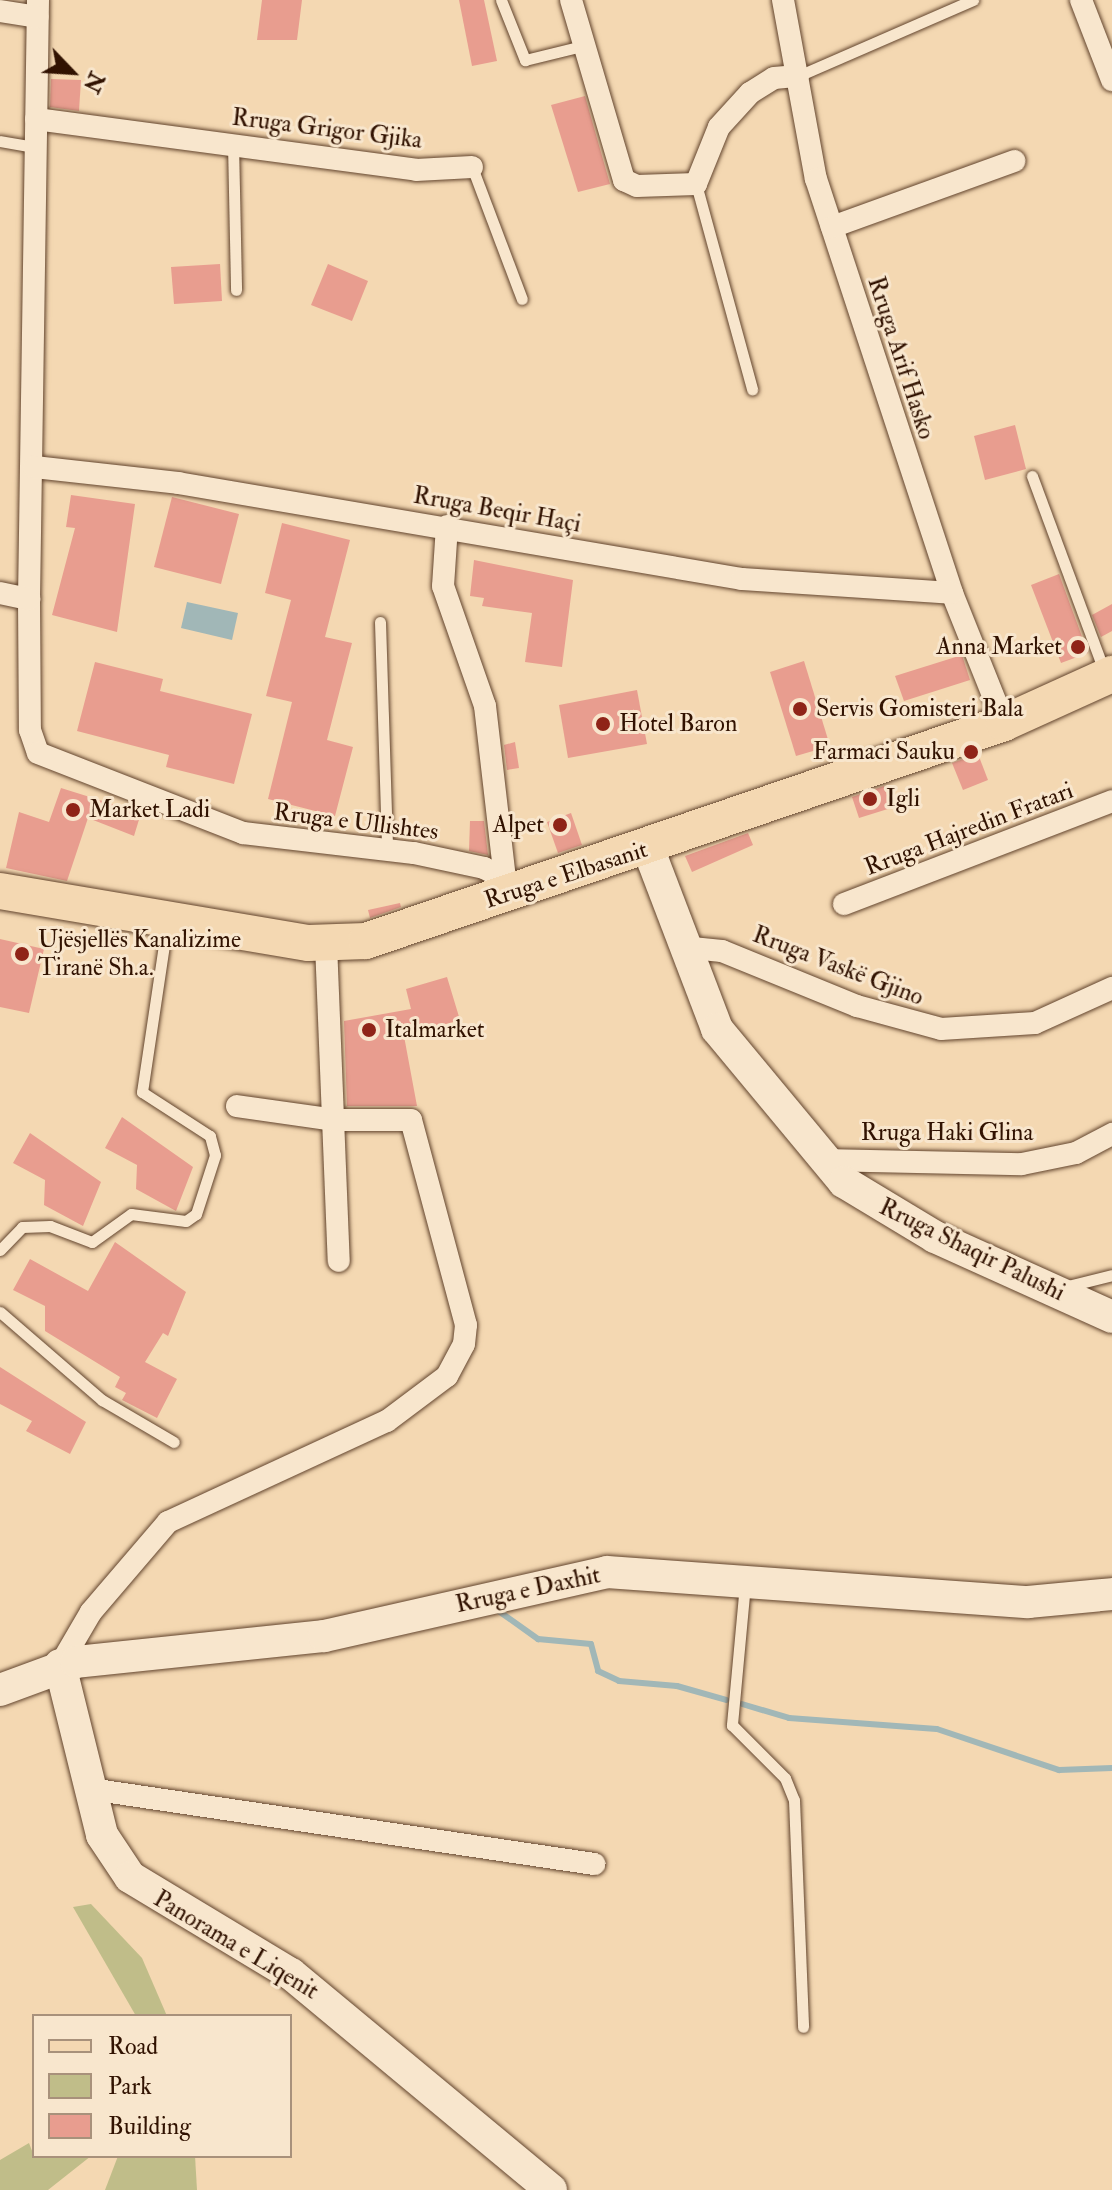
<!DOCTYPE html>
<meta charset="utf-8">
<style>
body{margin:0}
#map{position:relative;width:1112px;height:2190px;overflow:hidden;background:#f4d8b2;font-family:"IM FELL Double Pica",serif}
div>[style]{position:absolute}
.green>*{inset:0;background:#c0bd89}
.water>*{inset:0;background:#a1b7b7}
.stream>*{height:6px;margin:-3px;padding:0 3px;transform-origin:3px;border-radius:3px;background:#a1b7b7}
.building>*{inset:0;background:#e89d8f}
.roads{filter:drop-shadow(0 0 2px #62442d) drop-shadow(0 0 2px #62442d)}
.lane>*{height:11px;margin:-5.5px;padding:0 5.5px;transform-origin:5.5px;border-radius:5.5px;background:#f8e6cd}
.street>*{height:22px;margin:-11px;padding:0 11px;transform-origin:11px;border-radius:11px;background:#f8e6cd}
.secondary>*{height:32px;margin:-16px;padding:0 16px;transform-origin:16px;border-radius:16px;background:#f8e6cd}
.primary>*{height:36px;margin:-18px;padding:0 18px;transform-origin:18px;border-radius:18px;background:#f4d8b2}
.dots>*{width:22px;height:22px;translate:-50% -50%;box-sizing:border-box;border:4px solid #f8e6cd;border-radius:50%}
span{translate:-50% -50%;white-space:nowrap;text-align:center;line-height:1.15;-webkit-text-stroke:6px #f8e6cd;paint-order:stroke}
.street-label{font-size:24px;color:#311201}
.poi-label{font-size:24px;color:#311201}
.right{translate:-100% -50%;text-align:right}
.left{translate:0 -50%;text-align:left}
.legend{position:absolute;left:32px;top:2014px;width:260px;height:144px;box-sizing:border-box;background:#f8e6cd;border:2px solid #a8917b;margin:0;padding:10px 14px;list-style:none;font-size:24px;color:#311201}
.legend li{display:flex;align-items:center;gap:16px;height:40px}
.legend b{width:40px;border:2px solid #a8917b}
.north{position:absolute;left:32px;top:32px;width:80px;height:80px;-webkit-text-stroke:6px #f8e6cd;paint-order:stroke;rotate:115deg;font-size:22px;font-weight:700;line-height:32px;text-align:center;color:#311201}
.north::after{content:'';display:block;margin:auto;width:28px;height:36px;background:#311201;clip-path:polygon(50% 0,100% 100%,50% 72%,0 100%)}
</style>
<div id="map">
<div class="green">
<div style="clip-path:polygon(91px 1904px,142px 1958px,167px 2016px,136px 2016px,73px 1907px)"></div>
<div style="clip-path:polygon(29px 2143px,34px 2156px,91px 2156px,48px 2190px,0 2190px,0 2160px)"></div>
<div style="clip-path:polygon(118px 2156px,195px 2156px,197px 2190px,105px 2190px)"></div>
</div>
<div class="water">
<div style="clip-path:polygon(187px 602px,238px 613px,232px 640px,181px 628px)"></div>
</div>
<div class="stream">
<div style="left:500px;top:1612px;width:47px;rotate:35.4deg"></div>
<div style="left:538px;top:1639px;width:53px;rotate:5.4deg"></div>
<div style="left:591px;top:1644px;width:28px;rotate:75deg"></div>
<div style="left:598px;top:1671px;width:23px;rotate:25deg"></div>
<div style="left:619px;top:1681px;width:58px;rotate:4.9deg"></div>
<div style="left:677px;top:1686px;width:51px;rotate:15.9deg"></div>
<div style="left:742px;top:1704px;width:49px;rotate:16.6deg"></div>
<div style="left:789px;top:1718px;width:148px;rotate:4.3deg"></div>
<div style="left:937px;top:1729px;width:129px;rotate:18.6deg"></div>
<div style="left:1059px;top:1770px;width:53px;rotate:-2.2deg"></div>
</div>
<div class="building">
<div style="clip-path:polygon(262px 0,302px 0,297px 40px,257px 40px)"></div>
<div style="clip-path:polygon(459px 0,484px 0,497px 61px,472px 66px)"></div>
<div style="clip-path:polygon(51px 79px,81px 80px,79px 111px,50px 107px)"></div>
<div style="clip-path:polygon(585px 96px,610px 184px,578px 192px,551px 105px)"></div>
<div style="clip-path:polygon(220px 264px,222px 301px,174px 304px,171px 267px)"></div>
<div style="clip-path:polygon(328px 264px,368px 281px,352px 321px,311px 305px)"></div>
<div style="clip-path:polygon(1015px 425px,1026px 469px,985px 480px,974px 436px)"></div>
<div style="clip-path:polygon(71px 495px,135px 504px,117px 632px,52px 615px,75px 528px,66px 527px)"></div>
<div style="clip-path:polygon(172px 497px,239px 514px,221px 584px,154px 567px)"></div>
<div style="clip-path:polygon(282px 523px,350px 540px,325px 637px,352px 643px,327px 740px,353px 747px,335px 816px,268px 799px,292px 702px,266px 696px,291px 600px,265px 593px)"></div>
<div style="clip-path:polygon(474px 560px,573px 580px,562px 667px,525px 662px,532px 613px,482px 606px,484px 598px,470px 596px)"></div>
<div style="clip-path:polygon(1059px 574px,1088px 653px,1061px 663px,1031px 585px)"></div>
<div style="clip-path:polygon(1112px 604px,1112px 631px,1101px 637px,1092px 615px)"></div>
<div style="clip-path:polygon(962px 655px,970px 680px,904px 701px,895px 676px)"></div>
<div style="clip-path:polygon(804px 661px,830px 746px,796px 756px,770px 672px)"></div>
<div style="clip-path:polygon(95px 662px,163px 679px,160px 691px,252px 714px,234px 784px,166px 767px,169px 755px,77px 731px)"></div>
<div style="clip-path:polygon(637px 690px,647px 744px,568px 758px,559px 705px)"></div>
<div style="clip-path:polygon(515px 742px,519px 768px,507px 770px,504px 745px)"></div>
<div style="clip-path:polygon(978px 754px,988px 780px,963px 790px,952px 763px)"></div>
<div style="clip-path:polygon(884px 786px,891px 808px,859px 818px,852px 797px)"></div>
<div style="clip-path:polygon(61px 788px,141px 813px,134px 836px,88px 818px,67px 881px,6px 868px,19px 812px,49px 822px)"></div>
<div style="clip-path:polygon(571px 813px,582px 845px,558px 853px,547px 822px)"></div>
<div style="clip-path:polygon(470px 821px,484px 821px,488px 855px,469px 851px)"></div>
<div style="clip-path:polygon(748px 833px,753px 845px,692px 872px,685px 856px)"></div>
<div style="clip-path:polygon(400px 903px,401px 907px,370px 918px,368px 910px)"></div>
<div style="clip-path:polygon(0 939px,44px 949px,29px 1013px,0 1007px)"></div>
<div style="clip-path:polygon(447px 977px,460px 1020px,404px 1036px,417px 1106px,347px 1106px,344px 1021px,411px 1009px,406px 989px)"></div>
<div style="clip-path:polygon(122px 1117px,193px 1167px,176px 1211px,136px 1189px,137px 1165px,105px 1148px)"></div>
<div style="clip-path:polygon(30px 1133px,101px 1182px,83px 1226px,44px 1205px,45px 1180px,13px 1163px)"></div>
<div style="clip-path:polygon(115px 1242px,186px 1292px,168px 1336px,163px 1333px,145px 1362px,177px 1379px,157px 1418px,122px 1400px,126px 1393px,115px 1387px,120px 1377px,45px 1331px,45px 1306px,13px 1290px,30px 1259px,88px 1291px)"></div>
<div style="clip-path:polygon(0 1367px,86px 1422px,70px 1454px,26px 1431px,32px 1421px,0 1404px)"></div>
</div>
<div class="roads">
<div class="lane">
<div style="left:501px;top:0;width:65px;rotate:68.2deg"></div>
<div style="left:525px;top:60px;width:63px;rotate:-13.8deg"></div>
<div style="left:798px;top:76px;width:191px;rotate:-23.5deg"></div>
<div style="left:0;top:141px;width:35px;rotate:10deg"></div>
<div style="left:233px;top:143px;width:147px;rotate:88.8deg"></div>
<div style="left:472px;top:167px;width:141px;rotate:69.3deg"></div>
<div style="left:696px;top:184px;width:213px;rotate:74.7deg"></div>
<div style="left:1032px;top:476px;width:208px;rotate:69.7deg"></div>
<div style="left:380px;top:622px;width:229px;rotate:88.2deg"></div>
<div style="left:0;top:1250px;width:32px;rotate:-46deg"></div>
<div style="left:22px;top:1227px;width:28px;rotate:-2deg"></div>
<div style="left:50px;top:1226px;width:45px;rotate:20.9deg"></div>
<div style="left:92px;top:1242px;width:48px;rotate:-35.7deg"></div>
<div style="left:131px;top:1214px;width:55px;rotate:7.3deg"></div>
<div style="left:186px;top:1221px;width:12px;rotate:-35deg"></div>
<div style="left:196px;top:1214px;width:62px;rotate:-72.1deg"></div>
<div style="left:215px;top:1155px;width:20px;rotate:-105deg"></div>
<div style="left:210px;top:1136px;width:81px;rotate:-147.1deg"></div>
<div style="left:142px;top:1092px;width:170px;rotate:-81.5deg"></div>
<div style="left:1064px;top:1287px;width:49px;rotate:-14deg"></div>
<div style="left:0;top:1312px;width:135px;rotate:40.8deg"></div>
<div style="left:102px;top:1400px;width:83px;rotate:30.3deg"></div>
<div style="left:745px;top:1584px;width:142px;rotate:95.3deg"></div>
<div style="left:732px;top:1725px;width:75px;rotate:45deg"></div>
<div style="left:785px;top:1778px;width:24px;rotate:68deg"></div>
<div style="left:794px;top:1800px;width:227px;rotate:87.7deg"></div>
</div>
<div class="street">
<div style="left:38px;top:0;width:599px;rotate:90.86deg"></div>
<div style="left:29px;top:599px;width:131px;rotate:89.6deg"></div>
<div style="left:30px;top:730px;width:24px;rotate:71deg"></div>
<div style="left:38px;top:753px;width:220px;rotate:21.3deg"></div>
<div style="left:243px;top:833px;width:172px;rotate:6.7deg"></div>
<div style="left:414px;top:853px;width:72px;rotate:12.1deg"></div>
<div style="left:484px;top:868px;width:41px;rotate:27.8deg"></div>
<div style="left:571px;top:0;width:188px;rotate:73.6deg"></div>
<div style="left:624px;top:180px;width:14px;rotate:25deg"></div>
<div style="left:637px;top:186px;width:59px;rotate:-1.9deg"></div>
<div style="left:696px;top:184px;width:61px;rotate:-68deg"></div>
<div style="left:719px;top:127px;width:46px;rotate:-47.6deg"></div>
<div style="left:750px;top:93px;width:28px;rotate:-32deg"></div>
<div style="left:774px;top:78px;width:24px;rotate:-5deg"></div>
<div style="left:783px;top:0;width:182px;rotate:79.6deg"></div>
<div style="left:816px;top:179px;width:436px;rotate:71.8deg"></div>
<div style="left:952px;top:593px;width:140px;rotate:68.2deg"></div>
<div style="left:1081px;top:0;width:86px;rotate:68.8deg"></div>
<div style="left:0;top:11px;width:38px;rotate:9deg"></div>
<div style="left:36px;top:119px;width:383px;rotate:7.6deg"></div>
<div style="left:416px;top:170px;width:56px;rotate:-3.1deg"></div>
<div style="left:832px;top:227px;width:194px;rotate:-19.9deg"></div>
<div style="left:34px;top:467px;width:145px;rotate:6.3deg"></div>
<div style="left:178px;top:483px;width:572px;rotate:9.66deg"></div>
<div style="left:742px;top:579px;width:210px;rotate:3.8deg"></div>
<div style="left:447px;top:526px;width:60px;rotate:93.8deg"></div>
<div style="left:443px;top:586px;width:127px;rotate:70.7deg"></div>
<div style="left:485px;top:706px;width:173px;rotate:83.4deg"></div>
<div style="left:0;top:593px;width:30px;rotate:12deg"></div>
<div style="left:844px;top:904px;width:287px;rotate:-21deg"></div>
<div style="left:326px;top:944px;width:317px;rotate:87.7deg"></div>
<div style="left:682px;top:947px;width:40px;rotate:5.7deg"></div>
<div style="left:722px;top:951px;width:146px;rotate:22.2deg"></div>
<div style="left:857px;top:1006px;width:87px;rotate:15.3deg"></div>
<div style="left:941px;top:1029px;width:94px;rotate:-3.7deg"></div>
<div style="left:1035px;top:1023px;width:85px;rotate:-24.4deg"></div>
<div style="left:823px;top:1160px;width:199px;rotate:1.2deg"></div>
<div style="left:1022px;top:1164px;width:55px;rotate:-11.5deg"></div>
<div style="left:1076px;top:1153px;width:41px;rotate:-27.8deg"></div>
<div style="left:60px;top:1665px;width:61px;rotate:-59.7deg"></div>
<div style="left:91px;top:1612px;width:118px;rotate:-49.5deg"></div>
<div style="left:168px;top:1522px;width:241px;rotate:-24.8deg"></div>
<div style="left:387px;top:1421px;width:75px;rotate:-36.9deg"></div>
<div style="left:447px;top:1376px;width:36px;rotate:-62deg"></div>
<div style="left:464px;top:1344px;width:19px;rotate:-84deg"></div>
<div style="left:466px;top:1325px;width:212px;rotate:-105deg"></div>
<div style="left:411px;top:1120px;width:76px;rotate:180deg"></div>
<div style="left:335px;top:1120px;width:99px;rotate:-171.9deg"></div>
<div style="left:90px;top:1789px;width:510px;rotate:8.46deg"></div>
</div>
<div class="secondary">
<div style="left:648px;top:848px;width:194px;rotate:69.1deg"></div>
<div style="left:717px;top:1029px;width:199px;rotate:50.3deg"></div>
<div style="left:844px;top:1182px;width:106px;rotate:31.1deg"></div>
<div style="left:935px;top:1237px;width:194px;rotate:24.3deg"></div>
<div style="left:60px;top:1665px;width:175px;rotate:76.1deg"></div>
<div style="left:102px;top:1835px;width:50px;rotate:56.3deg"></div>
<div style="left:130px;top:1877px;width:188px;rotate:31.1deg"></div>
<div style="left:291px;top:1974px;width:338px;rotate:39.7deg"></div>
<div style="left:0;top:1690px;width:81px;rotate:-20.2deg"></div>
<div style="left:76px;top:1662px;width:249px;rotate:-6deg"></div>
<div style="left:324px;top:1636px;width:290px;rotate:-12.7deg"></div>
<div style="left:607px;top:1572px;width:422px;rotate:4.1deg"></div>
<div style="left:1028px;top:1602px;width:84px;rotate:-5.4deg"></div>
</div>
<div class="primary">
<div style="left:0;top:891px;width:312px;rotate:9.6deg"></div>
<div style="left:308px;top:943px;width:58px;rotate:-2deg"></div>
<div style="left:366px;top:941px;width:674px;rotate:-18.86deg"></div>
<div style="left:1004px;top:723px;width:119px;rotate:-24.4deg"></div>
</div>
</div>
<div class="dots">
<div style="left:1078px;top:647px;background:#8f2418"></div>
<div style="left:800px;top:709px;background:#8f2418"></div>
<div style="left:603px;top:724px;background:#8f2418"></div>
<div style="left:971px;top:752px;background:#8f2418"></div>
<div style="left:870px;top:799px;background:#8f2418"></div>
<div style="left:73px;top:810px;background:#8f2418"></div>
<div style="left:560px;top:825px;background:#8f2418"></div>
<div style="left:22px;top:954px;background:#8f2418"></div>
<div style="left:369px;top:1030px;background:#8f2418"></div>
</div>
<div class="street-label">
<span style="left:327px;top:129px;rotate:7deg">Rruga Grigor Gjika</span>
<span style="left:901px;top:358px;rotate:72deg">Rruga Arif Hasko</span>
<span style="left:497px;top:510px;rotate:10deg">Rruga Beqir Haçi</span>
<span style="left:356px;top:822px;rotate:7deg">Rruga e Ullishtes</span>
<span style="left:969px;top:829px;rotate:-21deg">Rruga Hajredin Fratari</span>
<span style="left:566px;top:875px;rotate:-18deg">Rruga e Elbasanit</span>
<span style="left:838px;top:966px;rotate:21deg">Rruga Vaskë Gjino</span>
<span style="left:947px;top:1133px">Rruga Haki Glina</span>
<span style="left:972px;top:1250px;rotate:26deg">Rruga Shaqir Palushi</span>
<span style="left:528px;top:1590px;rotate:-12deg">Rruga e Daxhit</span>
<span style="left:236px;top:1945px;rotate:31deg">Panorama e Liqenit</span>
</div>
<div class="poi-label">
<span class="right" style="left:1062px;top:647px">Anna Market</span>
<span class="left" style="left:816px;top:709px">Servis Gomisteri Bala</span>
<span class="left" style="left:619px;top:724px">Hotel Baron</span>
<span class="right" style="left:955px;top:752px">Farmaci Sauku</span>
<span class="left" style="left:886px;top:799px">Igli</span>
<span class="left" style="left:89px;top:810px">Market Ladi</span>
<span class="right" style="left:544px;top:825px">Alpet</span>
<span class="left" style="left:38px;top:954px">Ujësjellës Kanalizime<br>Tiranë Sh.a.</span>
<span class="left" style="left:385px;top:1030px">Italmarket</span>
</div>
<ul class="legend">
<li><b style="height:10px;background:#f4d8b2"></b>Road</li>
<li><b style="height:22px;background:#c0bd89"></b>Park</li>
<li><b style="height:22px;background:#e89d8f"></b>Building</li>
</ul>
<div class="north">N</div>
</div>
